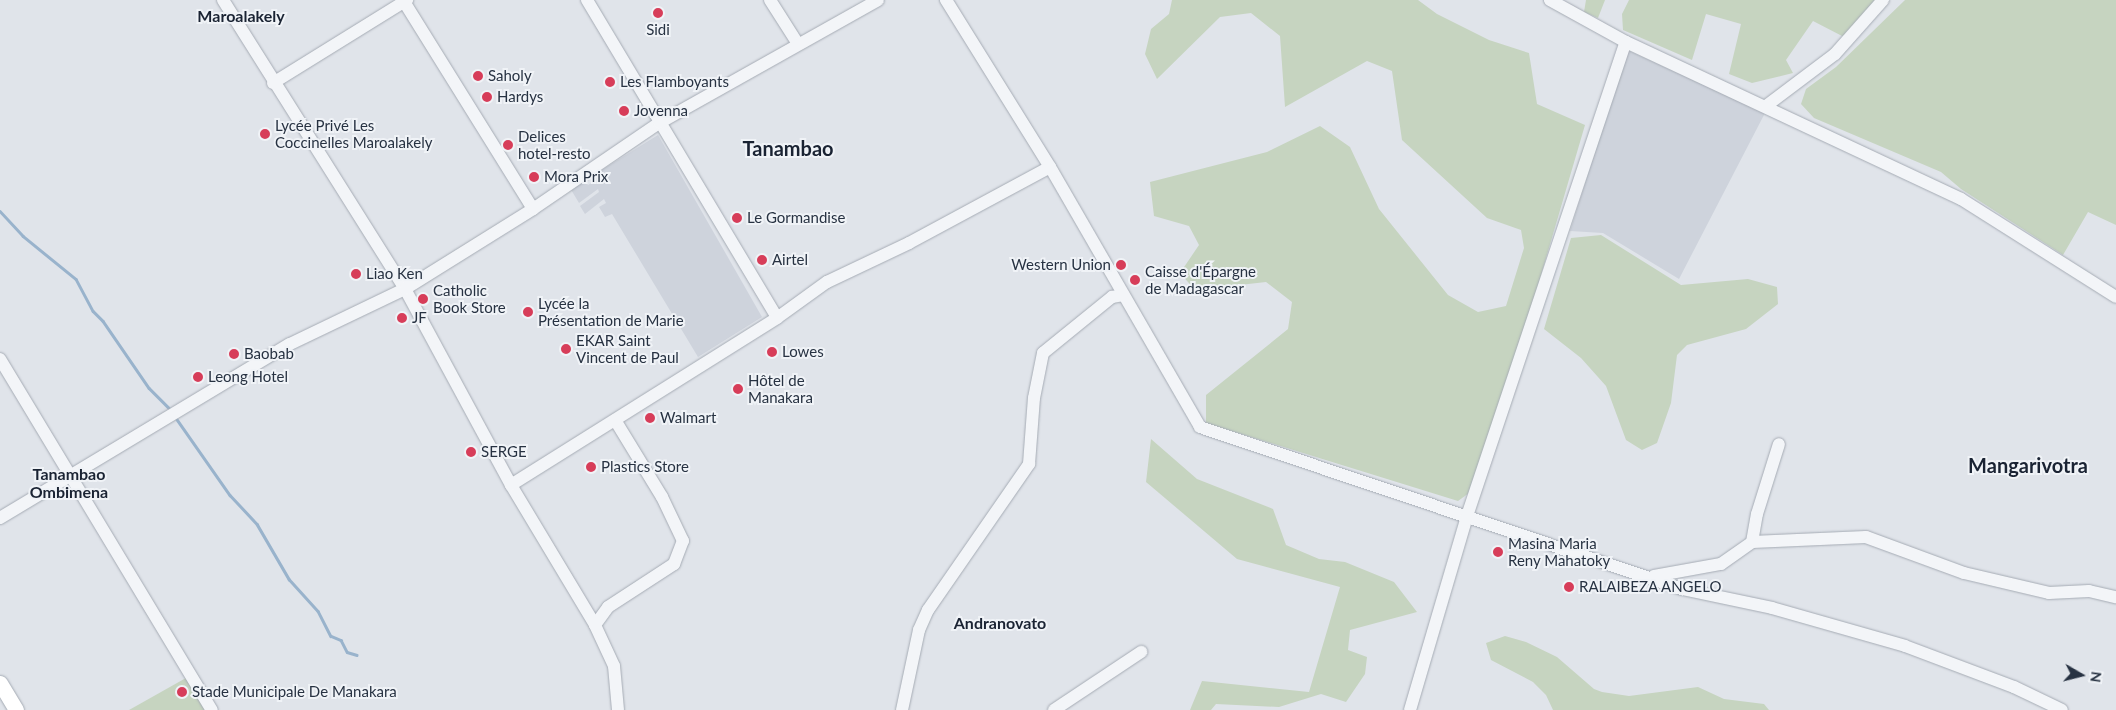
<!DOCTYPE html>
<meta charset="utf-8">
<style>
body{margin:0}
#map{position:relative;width:2116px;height:710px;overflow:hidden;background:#e0e4ea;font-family:Lato,sans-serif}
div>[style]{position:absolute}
.built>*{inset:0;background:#ced3dc}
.green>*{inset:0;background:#c6d4c0}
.stream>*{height:2.5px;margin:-1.25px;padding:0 1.25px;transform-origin:1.25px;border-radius:1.25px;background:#99b3cc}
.roads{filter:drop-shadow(0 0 1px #a5abb4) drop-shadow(0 0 1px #a5abb4)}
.minor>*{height:12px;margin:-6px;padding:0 6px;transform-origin:6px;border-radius:6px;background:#f3f5f8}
.major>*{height:15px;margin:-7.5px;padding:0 7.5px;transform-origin:7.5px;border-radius:7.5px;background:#fff}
.dots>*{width:14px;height:14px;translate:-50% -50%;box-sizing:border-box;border:2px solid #f0f3f7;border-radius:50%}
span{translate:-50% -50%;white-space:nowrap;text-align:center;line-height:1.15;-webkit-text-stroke:4px #f0f3f7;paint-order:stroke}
.poi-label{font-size:15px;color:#273242}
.left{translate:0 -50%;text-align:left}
.right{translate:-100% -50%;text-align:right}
.neighbourhood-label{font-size:16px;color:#1a2333;font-weight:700}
.district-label{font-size:20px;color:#1a2333;font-weight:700}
.north{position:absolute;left:2056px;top:650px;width:50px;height:50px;-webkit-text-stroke:4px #f0f3f7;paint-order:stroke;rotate:98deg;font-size:14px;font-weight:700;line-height:20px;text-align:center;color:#273242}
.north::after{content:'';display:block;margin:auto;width:18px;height:22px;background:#273242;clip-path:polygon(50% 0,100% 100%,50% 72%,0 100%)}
</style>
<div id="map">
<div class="built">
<div style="clip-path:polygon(1627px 50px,1765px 113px,1679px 279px,1603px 233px,1570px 231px)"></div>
<div style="clip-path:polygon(658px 135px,762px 317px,698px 357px,612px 214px,605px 217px,599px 207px,606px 203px,604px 199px,585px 214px,580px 206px,599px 192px,598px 189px,579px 203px,570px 188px,584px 179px,588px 185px,595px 181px,592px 176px)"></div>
</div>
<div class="green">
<div style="clip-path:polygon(1172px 0,1418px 0,1437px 14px,1489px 40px,1529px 53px,1537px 104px,1585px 125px,1529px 316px,1469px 493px,1458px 501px,1206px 423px,1206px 395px,1288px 329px,1292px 302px,1266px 282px,1195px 290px,1180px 273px,1199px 245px,1189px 226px,1154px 216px,1150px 182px,1267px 152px,1320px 126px,1350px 147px,1379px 209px,1448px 295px,1478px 312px,1506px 306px,1524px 248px,1521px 230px,1487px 218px,1402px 140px,1392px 71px,1367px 61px,1285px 107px,1280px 36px,1251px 13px,1220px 17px,1157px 79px,1145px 54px,1151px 29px,1169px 14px)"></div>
<div style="clip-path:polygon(1586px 0,1605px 0,1598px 18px,1584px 12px)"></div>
<div style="clip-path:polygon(1629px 0,1877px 0,1844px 37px,1813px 21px,1786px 60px,1793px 73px,1752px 83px,1729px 74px,1741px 24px,1706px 14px,1692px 60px,1623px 30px,1622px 14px)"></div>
<div style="clip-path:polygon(1905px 0,2116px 0,2116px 225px,2088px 212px,2063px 255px,1961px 189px,1941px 172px,1814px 118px,1801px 104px,1806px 89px,1836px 67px)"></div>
<div style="clip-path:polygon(1601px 235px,1681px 285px,1748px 279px,1777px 287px,1778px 304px,1746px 329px,1687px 345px,1677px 355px,1671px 403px,1657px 443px,1642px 450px,1626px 440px,1606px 386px,1581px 358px,1544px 329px,1571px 238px)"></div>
<div style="clip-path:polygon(1151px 439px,1197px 479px,1273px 509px,1286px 545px,1319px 559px,1345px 562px,1394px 582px,1417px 612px,1350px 630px,1348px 650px,1367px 657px,1365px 674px,1346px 702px,1321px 694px,1279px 707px,1216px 704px,1211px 710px,1190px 710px,1202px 681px,1309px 692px,1340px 587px,1237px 559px,1146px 482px)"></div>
<div style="clip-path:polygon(1505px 636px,1526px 642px,1557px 657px,1594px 689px,1602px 692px,1629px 696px,1698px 687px,1724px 699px,1764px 704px,1769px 710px,1553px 710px,1546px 695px,1533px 682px,1491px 660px,1486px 643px)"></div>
<div style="clip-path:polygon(193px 674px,213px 710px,129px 710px)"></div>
</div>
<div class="stream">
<div style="left:0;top:211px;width:34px;rotate:47deg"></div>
<div style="left:23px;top:236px;width:68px;rotate:39.1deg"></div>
<div style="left:76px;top:279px;width:36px;rotate:62deg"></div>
<div style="left:93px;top:311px;width:14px;rotate:45deg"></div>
<div style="left:103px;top:321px;width:81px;rotate:55.5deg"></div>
<div style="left:149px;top:388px;width:33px;rotate:45deg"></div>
<div style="left:176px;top:418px;width:94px;rotate:55deg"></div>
<div style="left:230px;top:495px;width:40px;rotate:47deg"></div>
<div style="left:257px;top:524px;width:64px;rotate:59.8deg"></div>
<div style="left:289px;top:579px;width:43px;rotate:47.8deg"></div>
<div style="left:318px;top:611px;width:28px;rotate:63deg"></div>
<div style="left:331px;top:636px;width:11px;rotate:22deg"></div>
<div style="left:341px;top:640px;width:13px;rotate:63deg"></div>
<div style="left:347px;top:652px;width:10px;rotate:17deg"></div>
</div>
<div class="roads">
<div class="minor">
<div style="left:223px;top:0;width:342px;rotate:57.8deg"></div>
<div style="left:405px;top:289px;width:223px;rotate:61.6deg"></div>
<div style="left:511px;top:485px;width:163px;rotate:59deg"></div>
<div style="left:595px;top:625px;width:45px;rotate:65.1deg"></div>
<div style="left:614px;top:666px;width:44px;rotate:84.8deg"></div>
<div style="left:403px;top:0;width:246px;rotate:58.1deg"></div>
<div style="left:587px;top:0;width:370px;rotate:59.1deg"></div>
<div style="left:770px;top:0;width:52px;rotate:57.5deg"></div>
<div style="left:1626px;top:42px;width:370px;rotate:25.1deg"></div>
<div style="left:1961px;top:199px;width:183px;rotate:32.3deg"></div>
<div style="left:273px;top:83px;width:158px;rotate:-31.8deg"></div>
<div style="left:1766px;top:106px;width:86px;rotate:-37deg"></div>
<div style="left:1835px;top:54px;width:72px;rotate:-48.4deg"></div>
<div style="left:1050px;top:167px;width:300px;rotate:60deg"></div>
<div style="left:1200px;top:427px;width:508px;rotate:18.58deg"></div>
<div style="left:1682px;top:589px;width:92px;rotate:11.9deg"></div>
<div style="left:1772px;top:608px;width:138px;rotate:15.9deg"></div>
<div style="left:1905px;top:646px;width:116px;rotate:20.6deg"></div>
<div style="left:2014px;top:687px;width:53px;rotate:25.6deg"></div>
<div style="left:0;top:359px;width:410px;rotate:58.9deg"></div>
<div style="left:511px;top:485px;width:314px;rotate:-32.1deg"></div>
<div style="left:777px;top:318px;width:62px;rotate:-35.8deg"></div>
<div style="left:827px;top:282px;width:91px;rotate:-25.4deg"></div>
<div style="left:909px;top:243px;width:160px;rotate:-28.3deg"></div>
<div style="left:1050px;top:167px;width:197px;rotate:-121.9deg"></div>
<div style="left:0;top:518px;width:338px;rotate:-31deg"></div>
<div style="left:290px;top:344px;width:127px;rotate:-25.6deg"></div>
<div style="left:405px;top:289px;width:151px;rotate:-32deg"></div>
<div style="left:533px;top:209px;width:153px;rotate:-34.3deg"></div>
<div style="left:659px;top:123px;width:251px;rotate:-29.3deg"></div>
<div style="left:1752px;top:542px;width:28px;rotate:-80deg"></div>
<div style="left:1757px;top:514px;width:73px;rotate:-72.6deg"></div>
<div style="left:1654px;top:576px;width:68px;rotate:-10.2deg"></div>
<div style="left:1721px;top:564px;width:38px;rotate:-35deg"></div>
<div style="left:1752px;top:542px;width:114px;rotate:-2.5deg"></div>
<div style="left:1866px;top:537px;width:104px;rotate:20.2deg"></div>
<div style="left:1964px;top:573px;width:87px;rotate:13.2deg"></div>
<div style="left:2049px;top:593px;width:40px;rotate:-2.9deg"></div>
<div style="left:2089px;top:591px;width:28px;rotate:13deg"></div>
<div style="left:595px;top:625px;width:22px;rotate:-54deg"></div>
<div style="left:608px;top:607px;width:79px;rotate:-33.1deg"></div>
<div style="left:674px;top:564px;width:25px;rotate:-69deg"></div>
<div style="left:683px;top:541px;width:49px;rotate:-115.5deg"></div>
<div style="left:662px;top:497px;width:90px;rotate:-121.4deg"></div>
<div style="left:902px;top:710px;width:82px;rotate:-78deg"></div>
<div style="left:919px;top:630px;width:22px;rotate:-66deg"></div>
<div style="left:928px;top:610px;width:178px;rotate:-55.3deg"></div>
<div style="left:1029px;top:464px;width:66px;rotate:-85.7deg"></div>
<div style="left:1034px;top:398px;width:46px;rotate:-78.7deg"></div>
<div style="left:1043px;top:353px;width:89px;rotate:-39.1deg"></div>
<div style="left:1112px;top:297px;width:11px;rotate:-10deg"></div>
<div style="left:1054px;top:710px;width:105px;rotate:-33.7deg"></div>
<div style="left:1410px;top:710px;width:202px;rotate:-73.6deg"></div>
<div style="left:1467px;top:516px;width:500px;rotate:-71.5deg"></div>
<div style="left:1626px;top:42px;width:87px;rotate:-151.1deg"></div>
</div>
<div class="major">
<div style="left:0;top:683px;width:31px;rotate:59deg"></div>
</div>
</div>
<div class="dots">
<div style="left:658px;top:13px;background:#d73d59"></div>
<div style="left:478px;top:76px;background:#d73d59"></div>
<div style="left:610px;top:82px;background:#d73d59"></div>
<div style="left:487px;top:97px;background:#d73d59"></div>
<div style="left:624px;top:111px;background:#d73d59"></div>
<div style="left:265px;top:134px;background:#d73d59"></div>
<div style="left:508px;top:145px;background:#d73d59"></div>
<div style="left:534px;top:177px;background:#d73d59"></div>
<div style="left:737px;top:218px;background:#d73d59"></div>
<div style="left:762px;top:260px;background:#d73d59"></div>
<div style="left:1121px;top:265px;background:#d73d59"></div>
<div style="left:356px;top:274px;background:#d73d59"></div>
<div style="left:1135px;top:280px;background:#d73d59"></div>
<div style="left:423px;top:299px;background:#d73d59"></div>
<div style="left:528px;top:312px;background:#d73d59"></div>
<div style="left:402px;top:318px;background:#d73d59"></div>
<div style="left:566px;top:349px;background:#d73d59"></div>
<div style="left:772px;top:352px;background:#d73d59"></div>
<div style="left:234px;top:354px;background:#d73d59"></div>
<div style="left:198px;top:377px;background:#d73d59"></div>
<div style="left:738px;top:389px;background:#d73d59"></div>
<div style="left:650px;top:418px;background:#d73d59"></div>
<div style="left:471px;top:452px;background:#d73d59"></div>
<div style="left:591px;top:467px;background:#d73d59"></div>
<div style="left:1498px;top:552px;background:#d73d59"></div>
<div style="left:1569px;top:587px;background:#d73d59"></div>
<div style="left:182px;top:692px;background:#d73d59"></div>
</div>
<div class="poi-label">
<span style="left:658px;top:30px">Sidi</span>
<span class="left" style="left:488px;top:76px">Saholy</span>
<span class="left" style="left:620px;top:82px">Les Flamboyants</span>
<span class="left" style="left:497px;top:97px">Hardys</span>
<span class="left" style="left:634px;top:111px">Jovenna</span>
<span class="left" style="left:275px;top:134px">Lycée Privé Les<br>Coccinelles Maroalakely</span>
<span class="left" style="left:518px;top:145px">Delices<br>hotel-resto</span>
<span class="left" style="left:544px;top:177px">Mora Prix</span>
<span class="left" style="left:747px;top:218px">Le Gormandise</span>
<span class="left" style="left:772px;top:260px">Airtel</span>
<span class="right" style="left:1111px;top:265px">Western Union</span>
<span class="left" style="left:1145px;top:280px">Caisse d'Épargne<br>de Madagascar</span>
<span class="left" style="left:366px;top:274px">Liao Ken</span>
<span class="left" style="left:433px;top:299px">Catholic<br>Book Store</span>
<span class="left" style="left:538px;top:312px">Lycée la<br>Présentation de Marie</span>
<span class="left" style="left:412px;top:318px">JF</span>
<span class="left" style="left:576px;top:349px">EKAR Saint<br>Vincent de Paul</span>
<span class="left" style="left:782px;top:352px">Lowes</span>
<span class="left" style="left:244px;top:354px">Baobab</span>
<span class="left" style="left:208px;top:377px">Leong Hotel</span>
<span class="left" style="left:748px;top:389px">Hôtel de<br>Manakara</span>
<span class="left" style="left:660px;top:418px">Walmart</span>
<span class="left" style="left:481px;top:452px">SERGE</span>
<span class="left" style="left:601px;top:467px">Plastics Store</span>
<span class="left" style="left:1508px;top:552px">Masina Maria<br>Reny Mahatoky</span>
<span class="left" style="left:1579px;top:587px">RALAIBEZA ANGELO</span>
<span class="left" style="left:192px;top:692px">Stade Municipale De Manakara</span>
</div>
<div class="neighbourhood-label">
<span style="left:241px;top:16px">Maroalakely</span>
<span style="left:69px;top:483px">Tanambao<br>Ombimena</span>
<span style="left:1000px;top:623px">Andranovato</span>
</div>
<div class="district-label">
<span style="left:788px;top:148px">Tanambao</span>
<span style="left:2028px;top:465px">Mangarivotra</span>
</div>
<div class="north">N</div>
</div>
